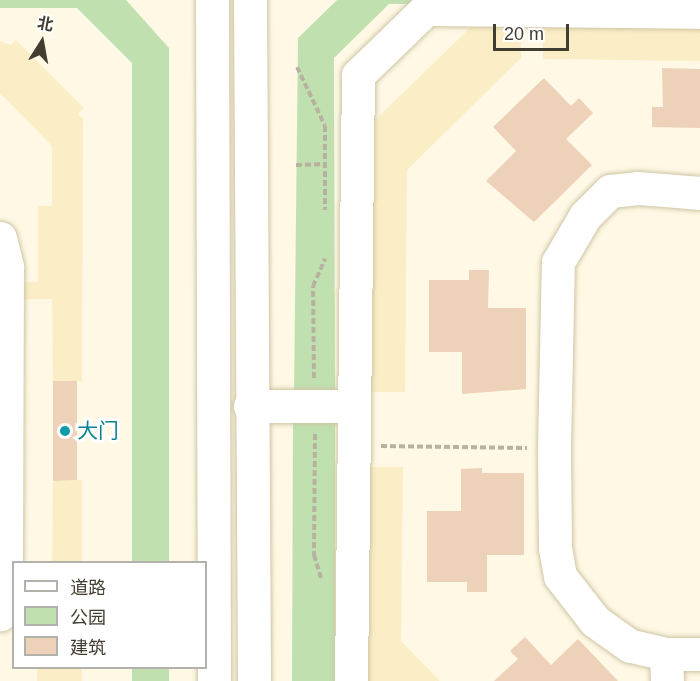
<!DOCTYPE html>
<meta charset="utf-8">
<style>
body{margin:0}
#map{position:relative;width:700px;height:681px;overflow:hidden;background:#fef8e4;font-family:Arial,"Noto Sans SC",sans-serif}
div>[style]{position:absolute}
.built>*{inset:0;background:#fbeec6}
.green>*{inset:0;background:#c0e1af}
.building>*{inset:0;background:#edd1b9}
.path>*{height:4px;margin-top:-2px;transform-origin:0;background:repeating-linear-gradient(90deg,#b7b2a0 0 6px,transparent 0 9px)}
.roads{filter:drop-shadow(0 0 2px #cfc5a5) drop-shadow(0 0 2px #cfc5a5)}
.minor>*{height:33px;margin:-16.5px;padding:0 16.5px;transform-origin:16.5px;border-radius:16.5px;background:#fff}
.major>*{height:33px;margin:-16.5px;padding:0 16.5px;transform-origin:16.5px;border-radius:16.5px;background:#fff}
.dots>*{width:16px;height:16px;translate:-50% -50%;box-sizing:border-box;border:3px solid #fff;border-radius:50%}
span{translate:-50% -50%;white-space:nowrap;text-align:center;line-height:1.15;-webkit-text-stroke:6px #fff;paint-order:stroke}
.culture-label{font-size:21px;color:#0d838f}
.left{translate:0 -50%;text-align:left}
.legend{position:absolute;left:12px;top:561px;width:195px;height:108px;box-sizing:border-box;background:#fff;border:2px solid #b3b1ac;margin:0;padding:8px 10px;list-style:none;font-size:18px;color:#413d30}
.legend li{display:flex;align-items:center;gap:12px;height:30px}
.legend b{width:30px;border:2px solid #b3b1ac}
.north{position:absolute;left:12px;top:12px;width:60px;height:60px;-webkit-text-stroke:4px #fff;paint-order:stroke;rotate:11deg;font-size:16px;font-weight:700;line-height:24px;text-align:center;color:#413d30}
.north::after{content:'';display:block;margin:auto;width:21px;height:27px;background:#413d30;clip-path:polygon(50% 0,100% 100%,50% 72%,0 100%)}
.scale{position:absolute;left:493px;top:24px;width:76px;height:27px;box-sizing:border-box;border:3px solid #413d30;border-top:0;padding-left:8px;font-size:18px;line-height:21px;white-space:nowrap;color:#413d30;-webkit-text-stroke:4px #fff;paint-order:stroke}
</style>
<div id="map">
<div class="built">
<div style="clip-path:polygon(543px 24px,700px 25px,700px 61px,543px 59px)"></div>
<div style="clip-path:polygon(473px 25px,521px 25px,521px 58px,407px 170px,405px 392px,370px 392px,373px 122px)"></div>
<div style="clip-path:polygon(16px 40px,84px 108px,78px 114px,83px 118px,82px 381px,53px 381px,52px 299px,22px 299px,22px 282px,38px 282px,38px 206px,52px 206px,52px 146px,0 93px,0 41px,11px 45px)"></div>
<div style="clip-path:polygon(369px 467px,403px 467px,401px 641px,440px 681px,366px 681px)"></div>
<div style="clip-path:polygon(82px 480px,82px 562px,52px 562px,53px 481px)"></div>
<div style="clip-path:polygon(37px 668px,82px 668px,82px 681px,37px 681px)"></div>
</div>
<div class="green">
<div style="clip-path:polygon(0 0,126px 0,169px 48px,169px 562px,132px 562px,132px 63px,77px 8px,0 8px)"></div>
<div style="clip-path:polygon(337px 0,700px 0,700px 4px,389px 4px,334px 58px,335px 396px,294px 395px,298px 38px)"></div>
<div style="clip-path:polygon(335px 417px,335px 681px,292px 681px,293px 418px)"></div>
<div style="clip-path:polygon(132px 668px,169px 668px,169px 681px,132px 681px)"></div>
</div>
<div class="building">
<div style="clip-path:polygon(662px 68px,700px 69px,700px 128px,652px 127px,652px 107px,663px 107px)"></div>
<div style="clip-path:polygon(544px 78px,571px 106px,579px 98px,593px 113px,566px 139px,592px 165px,534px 222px,486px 181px,516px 151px,493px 127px)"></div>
<div style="clip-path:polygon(469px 270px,489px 270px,488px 308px,526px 308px,526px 389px,462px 394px,462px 352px,429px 352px,429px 280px,469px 280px)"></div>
<div style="clip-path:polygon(53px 381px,77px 381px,77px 480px,53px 481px)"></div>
<div style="clip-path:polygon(482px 468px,482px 473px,524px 473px,524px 555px,487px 555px,487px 592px,467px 592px,467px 582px,427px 582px,427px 511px,461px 511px,461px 469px)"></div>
<div style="clip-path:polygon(525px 637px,551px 665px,578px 639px,618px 681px,494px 681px,518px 659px,510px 651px)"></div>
</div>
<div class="path">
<div style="left:297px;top:67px;width:65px;rotate:64.6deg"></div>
<div style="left:325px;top:126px;width:84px;rotate:90deg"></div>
<div style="left:296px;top:165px;width:30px;rotate:-2deg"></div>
<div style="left:314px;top:378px;width:92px;rotate:-90.6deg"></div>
<div style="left:313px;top:286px;width:30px;rotate:-66deg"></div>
<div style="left:315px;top:434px;width:121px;rotate:90.5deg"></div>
<div style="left:314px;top:555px;width:27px;rotate:73deg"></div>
<div style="left:381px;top:446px;width:146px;rotate:0.8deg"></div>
</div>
<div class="roads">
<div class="minor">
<div style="left:0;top:238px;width:30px;rotate:76deg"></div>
<div style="left:7px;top:267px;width:323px;rotate:90.2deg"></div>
<div style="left:6px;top:590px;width:25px;rotate:104deg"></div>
<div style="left:250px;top:406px;width:104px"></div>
<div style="left:666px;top:654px;width:37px;rotate:-167deg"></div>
<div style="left:630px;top:646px;width:43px;rotate:-144.5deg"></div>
<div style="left:595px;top:621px;width:57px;rotate:-127.9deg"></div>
<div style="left:560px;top:576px;width:28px;rotate:-100deg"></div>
<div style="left:555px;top:548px;width:100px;rotate:-90.6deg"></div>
<div style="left:554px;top:448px;width:186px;rotate:-88.8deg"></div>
<div style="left:558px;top:262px;width:53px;rotate:-59.6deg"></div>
<div style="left:585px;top:216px;width:35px;rotate:-45deg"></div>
<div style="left:610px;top:191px;width:28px;rotate:-6deg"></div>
<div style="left:638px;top:188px;width:62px;rotate:4.6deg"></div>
<div style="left:351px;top:681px;width:606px;rotate:-89.34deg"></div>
<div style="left:358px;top:75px;width:95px;rotate:-44.1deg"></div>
<div style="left:426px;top:9px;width:274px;rotate:0.6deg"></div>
<div style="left:667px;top:681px;width:27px;rotate:-92deg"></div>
<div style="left:666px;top:654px;width:34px"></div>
</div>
<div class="major">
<div style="left:212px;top:0;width:681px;rotate:89.83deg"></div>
<div style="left:250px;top:0;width:681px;rotate:89.66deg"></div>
</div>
</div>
<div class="dots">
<div style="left:65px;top:431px;background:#0f9aa8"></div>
</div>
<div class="culture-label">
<span class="left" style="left:77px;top:431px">大门</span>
</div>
<ul class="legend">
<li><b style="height:8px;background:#fff"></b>道路</li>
<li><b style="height:16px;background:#c0e1af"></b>公园</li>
<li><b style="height:16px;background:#edd1b9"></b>建筑</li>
</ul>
<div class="north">北</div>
<div class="scale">20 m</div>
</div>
